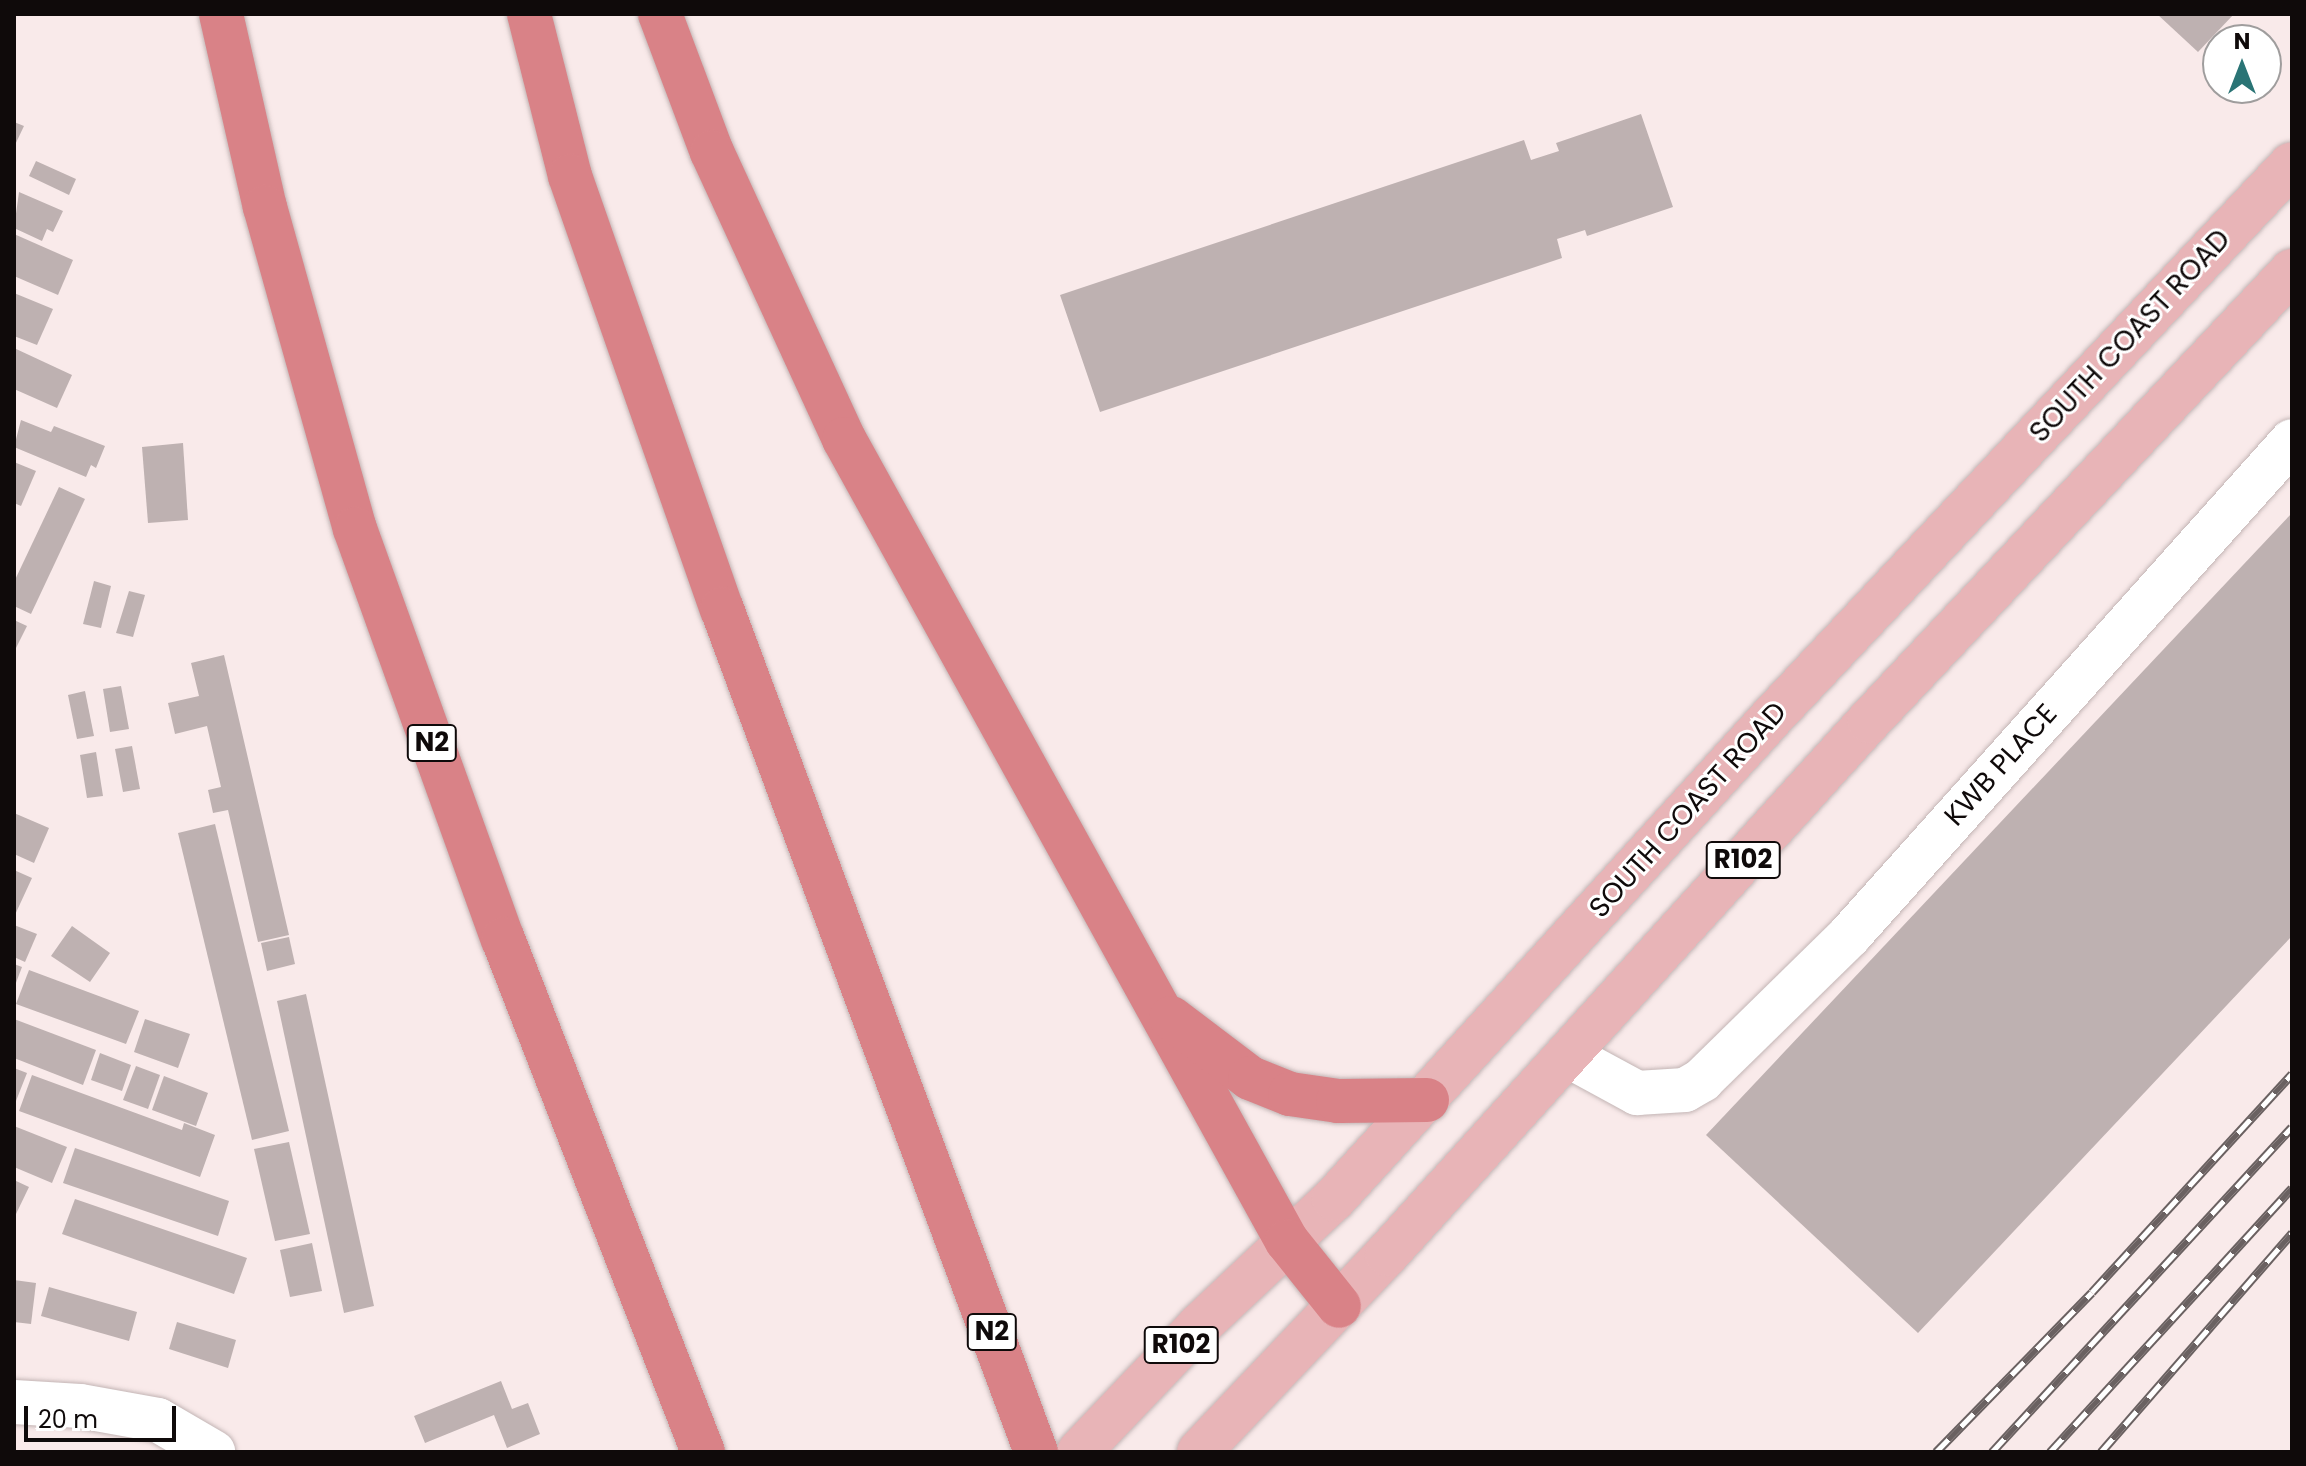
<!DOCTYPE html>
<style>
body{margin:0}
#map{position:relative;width:2306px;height:1466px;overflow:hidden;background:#f9eaea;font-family:Poppins,sans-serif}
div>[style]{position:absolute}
.building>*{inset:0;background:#beb1b1}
.roads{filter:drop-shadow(0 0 2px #c3b5b5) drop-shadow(0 0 2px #c3b5b5)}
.minor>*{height:44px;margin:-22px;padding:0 22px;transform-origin:22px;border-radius:22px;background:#fff}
.major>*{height:44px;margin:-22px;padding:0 22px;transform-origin:22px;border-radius:22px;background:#e8b4b7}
.highway>*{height:44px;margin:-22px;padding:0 22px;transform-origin:22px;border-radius:22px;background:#d98287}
.rail>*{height:9px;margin-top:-4.5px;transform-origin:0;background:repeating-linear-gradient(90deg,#fff 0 18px,#6a6161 0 36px);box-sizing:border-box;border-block:2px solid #6a6161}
span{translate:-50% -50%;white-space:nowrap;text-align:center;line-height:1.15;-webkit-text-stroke:6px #fff;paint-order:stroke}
.shield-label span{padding:2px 6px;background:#fff;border:2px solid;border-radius:6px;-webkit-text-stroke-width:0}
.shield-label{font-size:26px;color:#0f0a0a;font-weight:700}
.street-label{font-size:28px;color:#0f0a0a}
.frame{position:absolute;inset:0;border:16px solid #0f0a0a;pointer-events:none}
.north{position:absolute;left:2202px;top:24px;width:80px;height:80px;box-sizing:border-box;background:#fff;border:2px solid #9f9d9d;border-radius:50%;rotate:0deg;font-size:22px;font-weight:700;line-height:32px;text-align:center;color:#0f0a0a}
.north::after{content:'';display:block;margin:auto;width:28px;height:36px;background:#2a7475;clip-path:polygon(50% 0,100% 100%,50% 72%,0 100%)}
.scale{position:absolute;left:24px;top:1406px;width:152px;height:36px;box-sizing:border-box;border:4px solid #0f0a0a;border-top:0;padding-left:10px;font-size:24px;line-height:28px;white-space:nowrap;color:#0f0a0a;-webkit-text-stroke:6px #fff;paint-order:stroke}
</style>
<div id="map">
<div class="building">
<div style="clip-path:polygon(2157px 14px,2234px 14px,2198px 52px)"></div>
<div style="clip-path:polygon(1641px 114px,1673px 207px,1587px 236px,1585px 230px,1557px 239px,1562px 258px,1100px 412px,1060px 295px,1524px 140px,1531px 160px,1559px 151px,1556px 143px)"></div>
<div style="clip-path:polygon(14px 122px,24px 126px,14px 147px)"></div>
<div style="clip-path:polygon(36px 161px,76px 179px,69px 195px,29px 176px)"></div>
<div style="clip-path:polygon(19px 192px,63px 211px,53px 232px,47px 229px,42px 241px,14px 228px)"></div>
<div style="clip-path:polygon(14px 234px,73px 260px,58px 295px,14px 276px)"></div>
<div style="clip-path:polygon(14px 293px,53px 309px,37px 345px,14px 336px)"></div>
<div style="clip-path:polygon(14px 348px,72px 375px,57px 408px,14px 389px)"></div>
<div style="clip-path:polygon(21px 420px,51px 432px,54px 426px,105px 446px,96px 468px,91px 465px,86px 477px,14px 447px)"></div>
<div style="clip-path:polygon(183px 443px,188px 520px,148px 523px,142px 447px)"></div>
<div style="clip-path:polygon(14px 462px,36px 471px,21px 506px,14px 503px)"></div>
<div style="clip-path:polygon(59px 487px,85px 499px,31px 614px,14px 606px,14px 582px)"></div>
<div style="clip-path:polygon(2292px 513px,2292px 936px,1918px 1333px,1706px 1135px)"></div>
<div style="clip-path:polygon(94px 581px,111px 586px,101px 628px,83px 624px)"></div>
<div style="clip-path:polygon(129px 591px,145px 595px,133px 637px,116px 633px)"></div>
<div style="clip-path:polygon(14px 620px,27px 626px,14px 652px)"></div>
<div style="clip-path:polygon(224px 655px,289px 935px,258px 942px,228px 810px,213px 813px,208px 790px,221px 787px,207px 726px,175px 734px,168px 703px,199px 696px,191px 663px)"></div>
<div style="clip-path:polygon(121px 686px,129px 729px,110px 732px,103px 689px)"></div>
<div style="clip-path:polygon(85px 691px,94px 736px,77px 739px,68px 695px)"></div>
<div style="clip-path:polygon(132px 746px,140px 789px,123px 792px,115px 749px)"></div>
<div style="clip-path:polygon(96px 752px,103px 796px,87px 798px,80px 755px)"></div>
<div style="clip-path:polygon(14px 813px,49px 828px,34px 863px,14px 854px)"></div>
<div style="clip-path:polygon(215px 824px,289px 1131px,252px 1140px,178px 833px)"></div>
<div style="clip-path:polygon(14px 870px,32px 878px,14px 917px)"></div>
<div style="clip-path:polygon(14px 925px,37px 934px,25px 962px,14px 957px)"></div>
<div style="clip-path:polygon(72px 926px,110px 953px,90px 982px,51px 956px)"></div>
<div style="clip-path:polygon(289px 937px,295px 964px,267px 971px,261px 943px)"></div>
<div style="clip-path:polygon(14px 964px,22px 967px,14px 988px)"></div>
<div style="clip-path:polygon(29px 970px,139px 1011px,126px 1044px,16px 1004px)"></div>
<div style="clip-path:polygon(306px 994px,374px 1306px,344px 1313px,277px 1001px)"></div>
<div style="clip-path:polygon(14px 1019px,96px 1050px,83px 1085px,14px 1058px)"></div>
<div style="clip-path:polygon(145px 1019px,190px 1034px,178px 1068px,134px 1052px)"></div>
<div style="clip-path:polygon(100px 1053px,131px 1065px,122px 1091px,91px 1080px)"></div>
<div style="clip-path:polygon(136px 1066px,160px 1075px,148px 1109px,123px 1100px)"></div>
<div style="clip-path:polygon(14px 1068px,27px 1073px,14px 1106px)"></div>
<div style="clip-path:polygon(32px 1075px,182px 1130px,184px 1123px,215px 1135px,200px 1177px,19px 1111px)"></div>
<div style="clip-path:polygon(164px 1076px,208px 1093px,196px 1126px,152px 1110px)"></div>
<div style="clip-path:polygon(14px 1126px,67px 1147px,52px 1183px,14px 1167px)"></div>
<div style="clip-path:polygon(289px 1142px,310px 1234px,275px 1241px,254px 1149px)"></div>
<div style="clip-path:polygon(75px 1148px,229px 1201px,218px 1236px,63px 1183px)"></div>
<div style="clip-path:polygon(14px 1180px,29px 1187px,16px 1214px,14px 1213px)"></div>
<div style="clip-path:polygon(75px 1199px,247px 1258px,234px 1294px,62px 1234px)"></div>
<div style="clip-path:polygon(312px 1243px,322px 1291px,290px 1297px,280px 1250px)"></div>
<div style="clip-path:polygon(14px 1280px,36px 1283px,31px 1324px,14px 1322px)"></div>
<div style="clip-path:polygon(49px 1287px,137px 1312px,129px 1341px,41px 1316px)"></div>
<div style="clip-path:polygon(177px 1322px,236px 1340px,228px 1368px,169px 1349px)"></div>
<div style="clip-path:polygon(501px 1381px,512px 1409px,528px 1403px,540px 1434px,507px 1448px,494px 1415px,425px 1443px,414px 1416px)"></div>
</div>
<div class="roads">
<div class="minor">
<div style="left:1567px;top:1055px;width:80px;rotate:28.5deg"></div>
<div style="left:1637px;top:1093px;width:48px;rotate:-3.6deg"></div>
<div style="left:1685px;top:1090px;width:20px;rotate:-30deg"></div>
<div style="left:1702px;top:1080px;width:206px;rotate:-44.4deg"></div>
<div style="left:1849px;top:936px;width:664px;rotate:-48.17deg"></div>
<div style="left:14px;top:1402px;width:66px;rotate:3.5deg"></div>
<div style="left:80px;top:1406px;width:79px;rotate:10.2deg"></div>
<div style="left:158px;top:1420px;width:64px;rotate:30.2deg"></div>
</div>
<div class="major">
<div style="left:1079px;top:1452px;width:174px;rotate:-46.4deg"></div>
<div style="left:1199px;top:1326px;width:185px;rotate:-43.3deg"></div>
<div style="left:1334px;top:1199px;width:650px;rotate:-47.74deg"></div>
<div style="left:1771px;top:718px;width:760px;rotate:-46.76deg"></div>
<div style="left:1199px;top:1452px;width:273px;rotate:-46.5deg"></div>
<div style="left:1387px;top:1254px;width:719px;rotate:-47.88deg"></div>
<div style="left:1869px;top:721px;width:618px;rotate:-46.77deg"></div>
</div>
<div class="highway">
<div style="left:221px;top:14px;width:198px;rotate:77.2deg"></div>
<div style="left:265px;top:207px;width:334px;rotate:74.4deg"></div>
<div style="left:355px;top:529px;width:436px;rotate:70.2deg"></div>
<div style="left:503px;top:939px;width:551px;rotate:68.7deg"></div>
<div style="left:529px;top:14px;width:167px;rotate:75.8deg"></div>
<div style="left:570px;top:176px;width:459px;rotate:70.7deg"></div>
<div style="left:722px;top:609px;width:900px;rotate:69.57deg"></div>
<div style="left:660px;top:14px;width:147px;rotate:69.4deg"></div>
<div style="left:712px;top:152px;width:316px;rotate:65.3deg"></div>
<div style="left:844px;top:439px;width:916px;rotate:61.09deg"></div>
<div style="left:1287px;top:1241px;width:83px;rotate:51.3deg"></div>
<div style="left:1171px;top:1018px;width:99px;rotate:37.2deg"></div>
<div style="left:1250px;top:1078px;width:43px;rotate:21.8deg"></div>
<div style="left:1290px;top:1094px;width:49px;rotate:8.3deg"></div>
<div style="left:1338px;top:1101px;width:89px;rotate:-0.6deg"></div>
</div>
</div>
<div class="rail">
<div style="left:1936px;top:1452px;width:223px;rotate:-45.7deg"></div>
<div style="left:2092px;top:1292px;width:296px;rotate:-47.5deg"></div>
<div style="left:1992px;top:1452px;width:442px;rotate:-47.3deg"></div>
<div style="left:2050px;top:1452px;width:358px;rotate:-47.5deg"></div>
<div style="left:2101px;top:1452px;width:291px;rotate:-48.9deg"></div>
</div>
<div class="shield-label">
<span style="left:432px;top:743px">N2</span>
<span style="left:1743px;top:860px">R102</span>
<span style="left:992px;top:1332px">N2</span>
<span style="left:1181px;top:1345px">R102</span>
</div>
<div class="street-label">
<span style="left:2130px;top:336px;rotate:-47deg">SOUTH COAST ROAD</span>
<span style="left:2001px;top:765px;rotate:-48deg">KWB PLACE</span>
<span style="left:1688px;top:810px;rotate:-48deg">SOUTH COAST ROAD</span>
</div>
<div class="frame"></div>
<div class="north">N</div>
<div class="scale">20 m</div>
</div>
